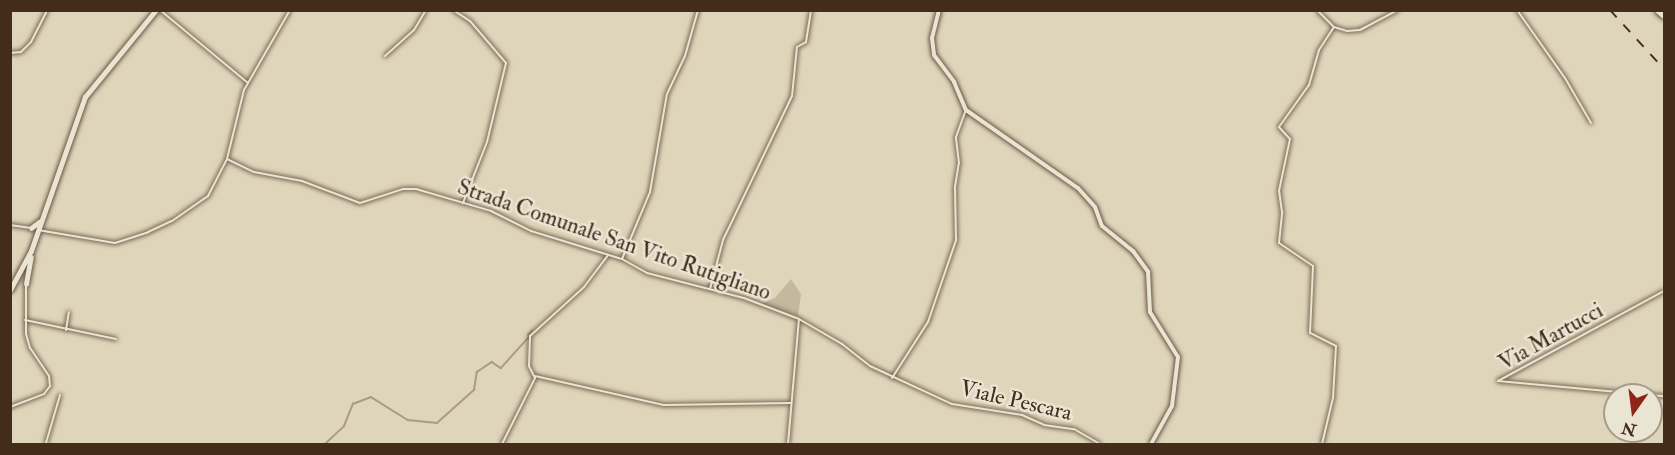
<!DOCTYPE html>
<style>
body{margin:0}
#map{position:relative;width:1675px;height:455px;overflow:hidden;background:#dfd5bb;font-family:"IM FELL Double Pica",serif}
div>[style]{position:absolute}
.green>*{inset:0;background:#c4b89f}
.stream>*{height:1.5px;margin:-0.75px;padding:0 0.75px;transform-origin:0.75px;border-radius:0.75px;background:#aa9c84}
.roads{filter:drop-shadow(0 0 2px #6a5642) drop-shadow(0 0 2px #6a5642)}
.minor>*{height:2px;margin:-1px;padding:0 1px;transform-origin:1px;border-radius:1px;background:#eae4d3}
.tertiary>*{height:4px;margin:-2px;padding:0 2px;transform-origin:2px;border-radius:2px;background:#eae4d3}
.secondary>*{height:4.5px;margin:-2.25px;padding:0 2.25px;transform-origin:2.25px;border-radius:2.25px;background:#eae4d3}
.rail>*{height:1.5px;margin-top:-0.75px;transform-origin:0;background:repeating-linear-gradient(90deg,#432c19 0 10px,transparent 0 20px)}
span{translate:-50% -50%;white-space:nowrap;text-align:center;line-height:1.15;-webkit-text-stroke:5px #eae4d3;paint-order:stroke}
.street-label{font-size:22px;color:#432c19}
.frame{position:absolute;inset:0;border:12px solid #432c19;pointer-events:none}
.north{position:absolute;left:1603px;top:383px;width:60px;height:60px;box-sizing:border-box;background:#eae4d3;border:2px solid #a79a89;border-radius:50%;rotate:194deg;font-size:16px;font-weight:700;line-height:24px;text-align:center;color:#432c19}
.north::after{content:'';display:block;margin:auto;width:21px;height:27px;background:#8f2418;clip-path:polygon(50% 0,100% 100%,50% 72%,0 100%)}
</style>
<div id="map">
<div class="green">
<div style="clip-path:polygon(791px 279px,801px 294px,798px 316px,761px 304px,775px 298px)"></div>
</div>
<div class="stream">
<div style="left:528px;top:335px;width:6px;rotate:-45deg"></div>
<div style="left:325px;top:444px;width:26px;rotate:-43deg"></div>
<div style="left:344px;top:426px;width:24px;rotate:-68deg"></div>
<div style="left:353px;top:404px;width:19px;rotate:-21deg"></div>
<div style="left:371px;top:397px;width:44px;rotate:31.9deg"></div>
<div style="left:408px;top:420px;width:29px;rotate:6deg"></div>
<div style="left:437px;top:423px;width:50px;rotate:-41.7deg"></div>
<div style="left:474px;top:390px;width:18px;rotate:-81deg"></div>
<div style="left:477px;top:372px;width:18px;rotate:-34deg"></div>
<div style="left:492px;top:362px;width:11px;rotate:34deg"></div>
<div style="left:501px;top:368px;width:42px;rotate:-47.9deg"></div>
</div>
<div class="roads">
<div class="minor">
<div style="left:160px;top:10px;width:114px;rotate:39.7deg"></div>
<div style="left:453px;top:10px;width:20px;rotate:33deg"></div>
<div style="left:470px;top:21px;width:55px;rotate:49.4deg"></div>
<div style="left:506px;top:63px;width:81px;rotate:103.5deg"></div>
<div style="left:487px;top:142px;width:66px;rotate:111.5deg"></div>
<div style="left:1317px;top:10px;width:24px;rotate:45deg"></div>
<div style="left:1334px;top:27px;width:14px;rotate:17deg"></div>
<div style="left:1347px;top:31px;width:13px;rotate:-4deg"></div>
<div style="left:1360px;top:30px;width:43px;rotate:-27.8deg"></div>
<div style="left:1517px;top:10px;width:83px;rotate:54.8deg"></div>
<div style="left:1565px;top:78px;width:52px;rotate:60deg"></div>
<div style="left:1663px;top:10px;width:2px;rotate:63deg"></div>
<div style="left:10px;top:53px;width:11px;rotate:-5deg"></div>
<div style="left:21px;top:52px;width:14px;rotate:-45deg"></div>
<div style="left:31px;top:42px;width:36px;rotate:-63deg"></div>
<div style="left:385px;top:56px;width:39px;rotate:-42deg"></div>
<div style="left:414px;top:30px;width:23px;rotate:-59deg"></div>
<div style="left:227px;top:159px;width:71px;rotate:-76.2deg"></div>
<div style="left:244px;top:90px;width:92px;rotate:-60.1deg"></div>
<div style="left:10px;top:225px;width:21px;rotate:8deg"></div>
<div style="left:38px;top:230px;width:78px;rotate:9.6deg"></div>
<div style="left:115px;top:243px;width:35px;rotate:-18deg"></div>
<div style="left:148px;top:232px;width:26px;rotate:-25deg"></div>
<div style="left:172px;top:221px;width:44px;rotate:-34.8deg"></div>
<div style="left:208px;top:196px;width:42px;rotate:-62.8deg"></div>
<div style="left:227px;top:159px;width:30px;rotate:26deg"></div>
<div style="left:254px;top:172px;width:49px;rotate:10.6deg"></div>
<div style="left:302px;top:181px;width:62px;rotate:20.8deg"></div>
<div style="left:360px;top:203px;width:45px;rotate:-18deg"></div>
<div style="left:403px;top:189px;width:13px"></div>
<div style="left:416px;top:189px;width:78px;rotate:16.3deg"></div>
<div style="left:491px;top:211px;width:45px;rotate:26.6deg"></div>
<div style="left:531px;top:231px;width:95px;rotate:17.1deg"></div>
<div style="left:622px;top:259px;width:29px;rotate:29deg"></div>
<div style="left:647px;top:273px;width:100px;rotate:14.5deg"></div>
<div style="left:744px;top:298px;width:59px;rotate:20.9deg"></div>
<div style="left:799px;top:319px;width:50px;rotate:30.2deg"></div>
<div style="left:842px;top:344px;width:36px;rotate:38deg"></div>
<div style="left:870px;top:366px;width:90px;rotate:24.9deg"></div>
<div style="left:952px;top:404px;width:71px;rotate:8.9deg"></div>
<div style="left:1022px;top:415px;width:24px;rotate:24deg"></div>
<div style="left:1044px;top:425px;width:30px;rotate:8deg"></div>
<div style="left:1074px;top:429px;width:30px;rotate:30deg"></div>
<div style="left:622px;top:259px;width:73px;rotate:-67.3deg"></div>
<div style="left:650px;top:192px;width:99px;rotate:-80.2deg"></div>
<div style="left:667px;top:94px;width:42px;rotate:-64.7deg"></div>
<div style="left:685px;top:56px;width:48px;rotate:-74.2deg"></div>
<div style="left:710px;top:289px;width:51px;rotate:-75.1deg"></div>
<div style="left:723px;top:240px;width:160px;rotate:-64.4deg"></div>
<div style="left:792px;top:96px;width:49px;rotate:-84.2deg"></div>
<div style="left:797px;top:47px;width:10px;rotate:-29deg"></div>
<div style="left:806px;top:42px;width:32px;rotate:-81deg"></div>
<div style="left:25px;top:320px;width:93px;rotate:11.8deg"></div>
<div style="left:66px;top:330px;width:18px;rotate:-81deg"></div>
<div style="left:535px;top:376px;width:132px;rotate:12.7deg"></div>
<div style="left:664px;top:405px;width:127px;rotate:-0.9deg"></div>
<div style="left:892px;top:378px;width:67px;rotate:-57.3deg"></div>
<div style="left:928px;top:322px;width:87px;rotate:-71.1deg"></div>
<div style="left:956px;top:240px;width:53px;rotate:-91.1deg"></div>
<div style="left:955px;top:187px;width:24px;rotate:-81deg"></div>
<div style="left:959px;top:163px;width:26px;rotate:-97deg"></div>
<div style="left:956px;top:137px;width:29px;rotate:-70deg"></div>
<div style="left:1498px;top:381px;width:189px;rotate:-28.5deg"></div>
<div style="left:1498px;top:381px;width:167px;rotate:5.2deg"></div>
<div style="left:10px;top:407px;width:36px;rotate:-21deg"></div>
<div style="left:44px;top:394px;width:10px;rotate:-53deg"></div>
<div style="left:50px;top:386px;width:10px;rotate:-96deg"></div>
<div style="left:49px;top:376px;width:34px;rotate:-124deg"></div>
<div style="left:30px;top:348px;width:15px;rotate:-106deg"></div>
<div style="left:26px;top:334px;width:50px;rotate:-90deg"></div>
<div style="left:46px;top:443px;width:50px;rotate:-73.7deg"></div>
<div style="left:502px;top:444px;width:74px;rotate:-63.4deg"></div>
<div style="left:535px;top:378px;width:13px;rotate:-117deg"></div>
<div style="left:529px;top:366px;width:30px;rotate:-88deg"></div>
<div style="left:530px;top:336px;width:73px;rotate:-42.2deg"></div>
<div style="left:584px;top:287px;width:40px;rotate:-53deg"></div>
<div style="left:788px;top:444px;width:125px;rotate:-85deg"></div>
<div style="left:1322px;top:444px;width:47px;rotate:-76.6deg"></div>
<div style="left:1333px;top:398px;width:52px;rotate:-86.7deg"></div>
<div style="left:1336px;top:346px;width:29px;rotate:-153deg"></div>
<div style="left:1310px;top:333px;width:67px;rotate:-87.4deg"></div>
<div style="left:1313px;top:266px;width:41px;rotate:-145.9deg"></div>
<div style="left:1279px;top:243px;width:31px;rotate:-84deg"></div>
<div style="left:1282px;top:212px;width:21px;rotate:-98deg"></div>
<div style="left:1279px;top:191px;width:53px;rotate:-78.1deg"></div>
<div style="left:1290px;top:139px;width:16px;rotate:-133deg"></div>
<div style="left:1279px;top:127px;width:52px;rotate:-54.5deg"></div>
<div style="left:1309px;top:85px;width:36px;rotate:-74deg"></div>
<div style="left:1319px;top:50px;width:27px;rotate:-57deg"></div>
</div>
<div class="tertiary">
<div style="left:939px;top:10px;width:29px;rotate:104deg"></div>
<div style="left:932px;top:38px;width:17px;rotate:83deg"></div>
<div style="left:934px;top:55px;width:34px;rotate:53deg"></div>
<div style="left:954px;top:82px;width:30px;rotate:67deg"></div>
<div style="left:966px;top:110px;width:136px;rotate:34.9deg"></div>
<div style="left:1078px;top:188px;width:25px;rotate:48deg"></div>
<div style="left:1095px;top:207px;width:20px;rotate:70deg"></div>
<div style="left:1102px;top:226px;width:40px;rotate:39deg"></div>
<div style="left:1133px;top:251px;width:26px;rotate:54deg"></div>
<div style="left:1148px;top:272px;width:40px;rotate:87.1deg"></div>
<div style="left:1150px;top:312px;width:53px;rotate:58.1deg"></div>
<div style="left:1178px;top:357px;width:49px;rotate:97deg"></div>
<div style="left:1172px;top:406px;width:43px;rotate:118.9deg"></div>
</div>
<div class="secondary">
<div style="left:1657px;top:10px;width:9px;rotate:41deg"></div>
<div style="left:31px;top:228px;width:10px;rotate:-37deg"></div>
<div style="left:26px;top:284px;width:27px;rotate:-80deg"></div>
<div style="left:10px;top:290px;width:44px;rotate:-61.7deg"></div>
<div style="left:31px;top:251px;width:163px;rotate:-70.7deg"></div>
<div style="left:85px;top:97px;width:112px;rotate:-50.8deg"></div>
</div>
</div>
<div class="rail">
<div style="left:1610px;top:10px;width:80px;rotate:47.5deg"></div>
</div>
<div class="street-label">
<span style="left:614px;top:240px;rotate:19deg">Strada Comunale San Vito Rutigliano</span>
<span style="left:1551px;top:337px;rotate:-29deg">Via Martucci</span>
<span style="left:1016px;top:401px;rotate:13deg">Viale Pescara</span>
</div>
<div class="frame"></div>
<div class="north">N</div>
</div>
